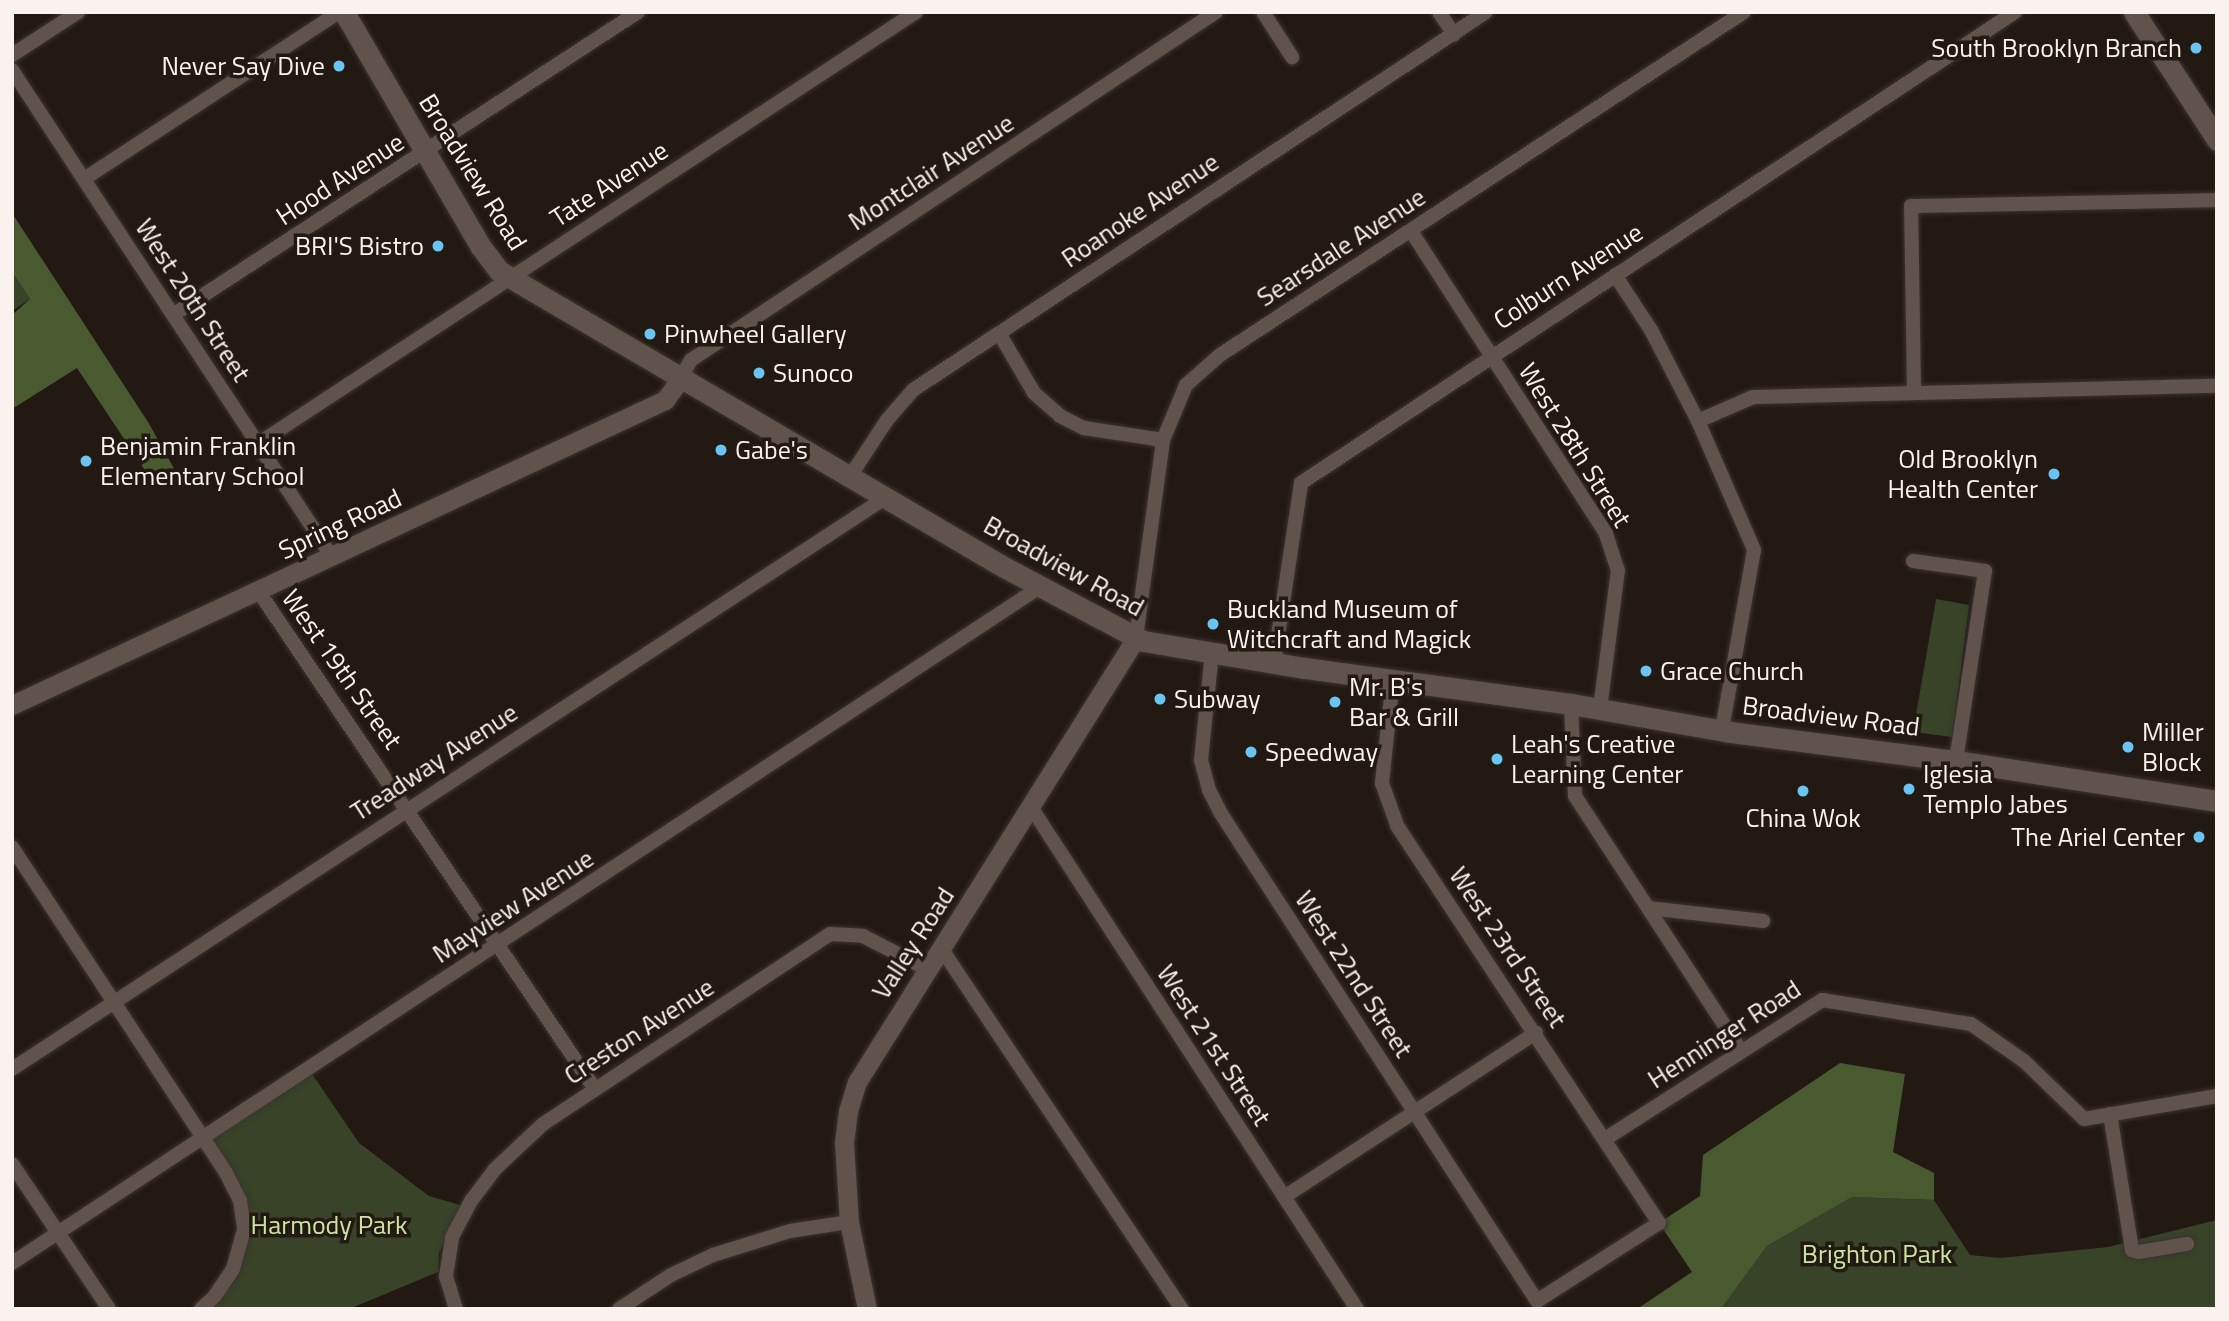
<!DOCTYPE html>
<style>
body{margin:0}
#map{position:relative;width:2229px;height:1321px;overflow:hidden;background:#231913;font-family:"Titillium Web",sans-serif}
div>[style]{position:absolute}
.green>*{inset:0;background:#384327}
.forest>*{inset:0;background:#495930}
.roads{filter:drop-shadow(0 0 2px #3b3431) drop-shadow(0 0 2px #3b3431)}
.minor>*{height:14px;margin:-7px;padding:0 7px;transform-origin:7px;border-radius:7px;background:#5f534c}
.tertiary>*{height:19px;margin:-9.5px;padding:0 9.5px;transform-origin:9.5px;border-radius:9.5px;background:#5f534c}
.secondary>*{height:21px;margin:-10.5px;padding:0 10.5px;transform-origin:10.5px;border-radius:10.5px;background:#5f534c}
.dots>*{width:19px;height:19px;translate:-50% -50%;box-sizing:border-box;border:4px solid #231913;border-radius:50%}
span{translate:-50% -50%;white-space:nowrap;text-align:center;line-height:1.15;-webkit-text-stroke:7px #231913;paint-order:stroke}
.poi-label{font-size:26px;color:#f9f2ee}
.right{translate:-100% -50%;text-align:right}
.left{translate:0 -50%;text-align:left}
.street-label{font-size:26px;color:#f9f2ee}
.park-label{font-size:26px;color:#c9e5a0}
.frame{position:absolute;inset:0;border:14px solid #f9f2ee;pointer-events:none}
</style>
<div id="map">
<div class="green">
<div style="clip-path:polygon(12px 272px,30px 299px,12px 311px)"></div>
<div style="clip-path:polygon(1936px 599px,1969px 605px,1952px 737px,1913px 732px)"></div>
<div style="clip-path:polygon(308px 1068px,359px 1143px,429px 1196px,460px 1205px,439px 1253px,438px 1272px,349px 1309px,196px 1309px,225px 1283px,243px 1212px,201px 1137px)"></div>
<div style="clip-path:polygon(1852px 1197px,1934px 1200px,1970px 1255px,2001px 1258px,2108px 1247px,2217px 1220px,2217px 1309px,1721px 1309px,1767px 1246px)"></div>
</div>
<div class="forest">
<div style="clip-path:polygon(12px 213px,148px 422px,176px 472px,156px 487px,77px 368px,12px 409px,12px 315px,30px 299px,12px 272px)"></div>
<div style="clip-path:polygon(1840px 1063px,1905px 1074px,1893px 1152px,1934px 1173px,1934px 1200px,1852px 1197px,1767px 1246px,1721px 1309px,1637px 1309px,1692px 1272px,1659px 1223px,1700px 1196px,1703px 1155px)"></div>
</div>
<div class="roads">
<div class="minor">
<div style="left:1263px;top:12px;width:54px;rotate:57.2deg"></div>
<div style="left:1439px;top:12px;width:27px;rotate:56deg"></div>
<div style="left:12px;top:55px;width:79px;rotate:-33.1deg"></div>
<div style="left:12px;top:70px;width:583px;rotate:56.69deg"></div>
<div style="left:84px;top:179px;width:305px;rotate:-33.2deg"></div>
<div style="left:1411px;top:231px;width:360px;rotate:57.2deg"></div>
<div style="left:1606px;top:534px;width:38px;rotate:72deg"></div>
<div style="left:1618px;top:570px;width:140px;rotate:97.4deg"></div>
<div style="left:1615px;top:275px;width:66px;rotate:56.8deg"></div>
<div style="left:1651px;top:330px;width:102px;rotate:62.7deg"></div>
<div style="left:1698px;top:421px;width:141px;rotate:66.5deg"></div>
<div style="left:1754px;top:550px;width:183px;rotate:100.1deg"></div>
<div style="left:173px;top:315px;width:555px;rotate:-33.09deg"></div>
<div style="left:999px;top:333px;width:69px;rotate:59.7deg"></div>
<div style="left:1034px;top:393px;width:35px;rotate:41deg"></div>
<div style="left:1060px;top:416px;width:27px;rotate:27deg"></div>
<div style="left:1084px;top:428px;width:80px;rotate:8.6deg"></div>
<div style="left:680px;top:379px;width:22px;rotate:-60deg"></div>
<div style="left:691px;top:360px;width:630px;rotate:-33.54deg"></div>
<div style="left:1914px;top:391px;width:185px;rotate:-90.9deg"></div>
<div style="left:1911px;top:206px;width:306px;rotate:-1.1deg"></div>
<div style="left:1698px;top:421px;width:60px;rotate:-23.6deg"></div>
<div style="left:1753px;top:397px;width:464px;rotate:-1.4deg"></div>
<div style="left:259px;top:443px;width:786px;rotate:-33.27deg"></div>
<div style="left:849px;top:478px;width:69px;rotate:-56.8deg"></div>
<div style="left:887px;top:420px;width:40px;rotate:-49deg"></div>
<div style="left:913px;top:390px;width:686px;rotate:-33.41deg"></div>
<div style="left:1913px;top:561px;width:73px;rotate:7.9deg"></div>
<div style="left:1985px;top:571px;width:192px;rotate:98.7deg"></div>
<div style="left:259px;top:592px;width:600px;rotate:55.94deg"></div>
<div style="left:1136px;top:638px;width:200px;rotate:-82.2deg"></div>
<div style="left:1163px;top:440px;width:60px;rotate:-67.3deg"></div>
<div style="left:1186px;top:385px;width:45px;rotate:-41.4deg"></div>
<div style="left:1220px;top:355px;width:626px;rotate:-33.21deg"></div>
<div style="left:1212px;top:652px;width:109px;rotate:95.8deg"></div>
<div style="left:1201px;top:760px;width:31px;rotate:75deg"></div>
<div style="left:1209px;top:790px;width:25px;rotate:63deg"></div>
<div style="left:1220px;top:812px;width:583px;rotate:57.05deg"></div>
<div style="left:1537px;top:1301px;width:145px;rotate:-32.6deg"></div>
<div style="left:1659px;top:1223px;width:476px;rotate:-123.4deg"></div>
<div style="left:1397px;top:825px;width:45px;rotate:-109.7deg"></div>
<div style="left:1382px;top:783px;width:105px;rotate:-84deg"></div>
<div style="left:1274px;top:662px;width:181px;rotate:-81.4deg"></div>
<div style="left:1301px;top:483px;width:855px;rotate:-33.41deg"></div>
<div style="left:1571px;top:704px;width:92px;rotate:87.5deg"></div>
<div style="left:1575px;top:796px;width:304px;rotate:56.9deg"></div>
<div style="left:1031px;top:807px;width:599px;rotate:57deg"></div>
<div style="left:12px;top:847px;width:390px;rotate:56.7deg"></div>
<div style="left:226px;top:1173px;width:30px;rotate:63deg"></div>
<div style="left:240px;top:1200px;width:30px;rotate:82deg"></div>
<div style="left:244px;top:1230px;width:41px;rotate:105.8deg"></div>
<div style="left:233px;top:1269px;width:32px;rotate:124deg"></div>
<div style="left:215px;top:1296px;width:19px;rotate:137deg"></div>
<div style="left:1648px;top:908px;width:116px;rotate:6.4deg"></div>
<div style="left:941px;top:948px;width:434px;rotate:56.3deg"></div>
<div style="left:12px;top:1069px;width:1043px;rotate:-33.19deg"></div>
<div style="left:2110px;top:1114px;width:138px;rotate:80.8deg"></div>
<div style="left:2132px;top:1250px;width:7px;rotate:16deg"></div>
<div style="left:2139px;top:1252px;width:49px;rotate:-9.5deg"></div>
<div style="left:1605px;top:1139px;width:258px;rotate:-32.6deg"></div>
<div style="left:1822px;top:1000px;width:151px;rotate:9.2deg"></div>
<div style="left:1971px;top:1024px;width:65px;rotate:34.9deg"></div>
<div style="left:2024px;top:1061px;width:83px;rotate:44deg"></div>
<div style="left:2084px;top:1119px;width:135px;rotate:-9.8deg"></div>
<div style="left:12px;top:1164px;width:174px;rotate:56.2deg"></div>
<div style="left:1284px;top:1197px;width:301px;rotate:-33.1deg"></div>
<div style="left:12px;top:1263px;width:1230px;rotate:-33.33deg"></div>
<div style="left:456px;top:1309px;width:34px;rotate:-107deg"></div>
<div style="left:446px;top:1276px;width:39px;rotate:-81deg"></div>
<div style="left:452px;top:1237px;width:41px;rotate:-62.2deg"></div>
<div style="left:471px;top:1201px;width:39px;rotate:-53deg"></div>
<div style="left:494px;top:1170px;width:67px;rotate:-43.2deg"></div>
<div style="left:543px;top:1124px;width:344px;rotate:-33.5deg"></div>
<div style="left:830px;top:934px;width:33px;rotate:3deg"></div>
<div style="left:863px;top:936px;width:72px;rotate:27.3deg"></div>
<div style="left:619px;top:1309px;width:62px;rotate:-33.2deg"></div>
<div style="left:671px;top:1275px;width:47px;rotate:-25.5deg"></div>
<div style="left:713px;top:1255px;width:81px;rotate:-17.3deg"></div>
<div style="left:790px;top:1231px;width:60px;rotate:-8.7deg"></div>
</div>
<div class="tertiary">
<div style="left:12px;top:705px;width:721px;rotate:-25.04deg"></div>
<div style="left:665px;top:400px;width:26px;rotate:-54deg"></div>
<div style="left:867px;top:1309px;width:89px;rotate:-101.7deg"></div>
<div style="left:849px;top:1222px;width:79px;rotate:-93.6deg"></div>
<div style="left:844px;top:1143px;width:32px;rotate:-83deg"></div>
<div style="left:848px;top:1111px;width:30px;rotate:-73deg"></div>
<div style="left:857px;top:1082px;width:524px;rotate:-57.86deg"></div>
</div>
<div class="secondary">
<div style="left:344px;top:12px;width:272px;rotate:59.8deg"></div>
<div style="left:481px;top:247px;width:30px;rotate:53deg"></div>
<div style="left:499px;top:271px;width:585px;rotate:30.38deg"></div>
<div style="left:1004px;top:567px;width:157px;rotate:28deg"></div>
<div style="left:1143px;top:641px;width:164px;rotate:9.5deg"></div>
<div style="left:1305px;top:668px;width:268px;rotate:7.7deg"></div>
<div style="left:1571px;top:704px;width:161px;rotate:10deg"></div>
<div style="left:1730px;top:732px;width:228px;rotate:7.3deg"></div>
<div style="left:1956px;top:761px;width:264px;rotate:8.7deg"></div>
<div style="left:2134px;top:12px;width:153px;rotate:57deg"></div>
</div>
</div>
<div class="dots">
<div style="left:2196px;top:48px;background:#69c4f1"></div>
<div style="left:339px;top:66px;background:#69c4f1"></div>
<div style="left:438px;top:246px;background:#69c4f1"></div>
<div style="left:650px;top:334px;background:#69c4f1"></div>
<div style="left:759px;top:373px;background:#69c4f1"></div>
<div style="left:721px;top:450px;background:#69c4f1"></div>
<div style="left:86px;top:461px;background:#69c4f1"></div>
<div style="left:2054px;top:474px;background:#69c4f1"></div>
<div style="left:1213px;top:624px;background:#69c4f1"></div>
<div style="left:1646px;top:671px;background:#69c4f1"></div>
<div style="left:1160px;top:699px;background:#69c4f1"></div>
<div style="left:1335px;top:702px;background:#69c4f1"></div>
<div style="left:2128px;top:747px;background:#69c4f1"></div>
<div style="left:1251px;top:752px;background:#69c4f1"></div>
<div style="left:1497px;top:759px;background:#69c4f1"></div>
<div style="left:1909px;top:789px;background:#69c4f1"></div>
<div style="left:1803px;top:791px;background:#69c4f1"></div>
<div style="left:2199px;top:837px;background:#69c4f1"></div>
</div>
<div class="poi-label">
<span class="right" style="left:2182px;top:48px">South Brooklyn Branch</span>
<span class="right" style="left:325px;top:66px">Never Say Dive</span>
<span class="right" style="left:424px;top:246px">BRI'S Bistro</span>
<span class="left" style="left:664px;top:334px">Pinwheel Gallery</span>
<span class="left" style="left:773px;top:373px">Sunoco</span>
<span class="left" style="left:100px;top:461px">Benjamin Franklin<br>Elementary School</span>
<span class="left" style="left:735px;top:450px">Gabe's</span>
<span class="right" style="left:2038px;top:474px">Old Brooklyn<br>Health Center</span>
<span class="left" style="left:1227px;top:624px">Buckland Museum of<br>Witchcraft and Magick</span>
<span class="left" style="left:1660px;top:671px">Grace Church</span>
<span class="left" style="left:1349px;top:702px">Mr. B's<br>Bar &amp; Grill</span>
<span class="left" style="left:1174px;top:699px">Subway</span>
<span class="left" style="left:2142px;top:747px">Miller<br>Block</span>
<span class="left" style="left:1511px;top:759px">Leah's Creative<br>Learning Center</span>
<span class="left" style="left:1265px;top:752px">Speedway</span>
<span class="left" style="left:1923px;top:789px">Iglesia<br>Templo Jabes</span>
<span style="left:1803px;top:818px">China Wok</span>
<span class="right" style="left:2185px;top:837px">The Ariel Center</span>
</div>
<div class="street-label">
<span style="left:473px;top:172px;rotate:58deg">Broadview Road</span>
<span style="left:931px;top:172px;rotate:-33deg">Montclair Avenue</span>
<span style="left:340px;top:179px;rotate:-33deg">Hood Avenue</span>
<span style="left:609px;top:184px;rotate:-33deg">Tate Avenue</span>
<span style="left:1140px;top:210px;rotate:-34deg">Roanoke Avenue</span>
<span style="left:1341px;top:247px;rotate:-33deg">Searsdale Avenue</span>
<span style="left:1568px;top:276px;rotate:-33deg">Colburn Avenue</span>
<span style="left:193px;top:300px;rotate:57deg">West 20th Street</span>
<span style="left:1575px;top:445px;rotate:58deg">West 28th Street</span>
<span style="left:340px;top:524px;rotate:-25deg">Spring Road</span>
<span style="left:1064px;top:566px;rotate:29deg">Broadview Road</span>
<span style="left:342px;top:669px;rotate:55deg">West 19th Street</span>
<span style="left:1831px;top:716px;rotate:7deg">Broadview Road</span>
<span style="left:434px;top:762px;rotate:-33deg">Treadway Avenue</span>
<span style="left:513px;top:906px;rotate:-33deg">Mayview Avenue</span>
<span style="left:913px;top:943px;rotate:-57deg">Valley Road</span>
<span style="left:1508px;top:947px;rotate:56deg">West 23rd Street</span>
<span style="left:1354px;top:974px;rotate:57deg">West 22nd Street</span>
<span style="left:639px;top:1031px;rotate:-33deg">Creston Avenue</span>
<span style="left:1724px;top:1034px;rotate:-33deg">Henninger Road</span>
<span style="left:1214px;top:1045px;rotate:57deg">West 21st Street</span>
</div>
<div class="park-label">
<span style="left:329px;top:1225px">Harmody Park</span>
<span style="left:1877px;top:1254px">Brighton Park</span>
</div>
<div class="frame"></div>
</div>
